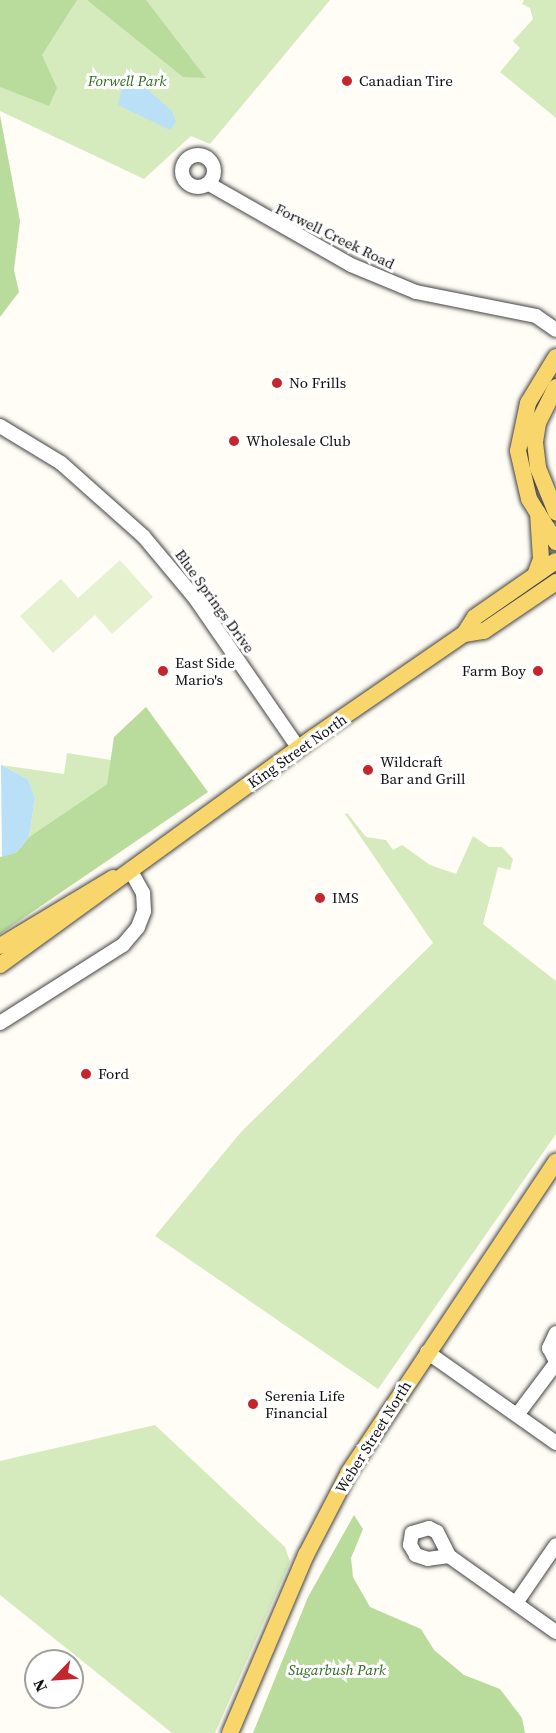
<!DOCTYPE html>
<style>
body{margin:0}
#map{position:relative;width:556px;height:1733px;overflow:hidden;background:#fffdf5;font-family:"Source Serif 4",serif}
div>[style]{position:absolute}
.green>*{inset:0;background:#d5ebbd}
.forest>*{inset:0;background:#b9dc9c}
.pitch>*{inset:0;background:#e6f2cf}
.water>*{inset:0;background:#b9e0f7}
.roads{filter:drop-shadow(0 0 2px #444) drop-shadow(0 0 2px #444)}
.minor>*{height:14px;margin:-7px;padding:0 7px;transform-origin:7px;border-radius:7px;background:#fff}
.minor>.ring{margin:-7px;padding:0;box-sizing:content-box;background:none;border:14px solid #fff;border-radius:50%}
.major>*{height:16px;margin:-8px;padding:0 8px;transform-origin:8px;border-radius:8px;background:#f9d66b}
.dots>*{width:16px;height:16px;translate:-50% -50%;box-sizing:border-box;border:3px solid #fff;border-radius:50%}
span{translate:-50% -50%;white-space:nowrap;text-align:center;line-height:1.15;-webkit-text-stroke:6px #fff;paint-order:stroke}
.park-label{font-size:15px;color:#2f6b1f;font-style:italic}
.poi-label{font-size:15px;color:#111}
.left{translate:0 -50%;text-align:left}
.right{translate:-100% -50%;text-align:right}
.street-label{font-size:15px;color:#111}
.north{position:absolute;left:24px;top:1649px;width:60px;height:60px;box-sizing:border-box;background:#fff;border:2px solid #a0a0a0;border-radius:50%;rotate:245deg;font-size:16px;font-weight:700;line-height:24px;text-align:center;color:#111}
.north::after{content:'';display:block;margin:auto;width:21px;height:27px;background:#c4262e;clip-path:polygon(50% 0,100% 100%,50% 72%,0 100%)}
</style>
<div id="map">
<div class="green">
<div style="clip-path:polygon(0 0,330px 0,210px 144px,191px 136px,144px 179px,0 111px)"></div>
<div style="clip-path:polygon(524px 0,556px 0,556px 118px,500px 72px,520px 48px,513px 41px,533px 19px,530px 8px,522px 4px)"></div>
<div style="clip-path:polygon(67px 753px,111px 760px,107px 784px,29px 837px,35px 798px,28px 779px,1px 765px,64px 774px)"></div>
<div style="clip-path:polygon(347px 813px,366px 837px,386px 840px,393px 850px,402px 845px,430px 865px,456px 874px,473px 836px,489px 847px,502px 847px,513px 859px,510px 870px,498px 867px,483px 924px,556px 981px,556px 1134px,378px 1389px,155px 1236px,241px 1132px,433px 943px,345px 814px)"></div>
<div style="clip-path:polygon(155px 1425px,285px 1547px,290px 1562px,215px 1733px,172px 1733px,0 1595px,0 1461px)"></div>
</div>
<div class="forest">
<div style="clip-path:polygon(0 0,77px 0,42px 55px,57px 88px,49px 106px,0 87px)"></div>
<div style="clip-path:polygon(87px 0,146px 0,206px 78px,183px 77px)"></div>
<div style="clip-path:polygon(0 115px,20px 221px,14px 270px,19px 292px,0 317px)"></div>
<div style="clip-path:polygon(146px 707px,208px 792px,0 934px,0 857px,17px 852px,29px 837px,107px 784px,114px 737px)"></div>
<div style="clip-path:polygon(354px 1515px,363px 1529px,351px 1558px,353px 1577px,370px 1607px,421px 1629px,434px 1650px,464px 1675px,500px 1689px,522px 1718px,525px 1733px,253px 1733px,308px 1597px)"></div>
</div>
<div class="pitch">
<div style="clip-path:polygon(120px 560px,153px 597px,112px 634px,95px 615px,53px 653px,20px 616px,61px 579px,78px 598px)"></div>
</div>
<div class="water">
<div style="clip-path:polygon(142px 76px,146px 88px,172px 111px,176px 122px,170px 130px,118px 105px,122px 88px,132px 78px)"></div>
<div style="clip-path:polygon(1px 765px,28px 779px,35px 798px,29px 837px,17px 852px,2px 857px)"></div>
</div>
<div class="roads">
<div class="minor">
<div class="ring" style="left:182px;top:155px;width:18px;height:18px"></div>
<div style="left:209px;top:184px;width:163px;rotate:29.7deg"></div>
<div style="left:351px;top:265px;width:70px;rotate:22.6deg"></div>
<div style="left:416px;top:292px;width:122px;rotate:11.3deg"></div>
<div style="left:536px;top:316px;width:24px;rotate:35deg"></div>
<div style="left:0;top:426px;width:71px;rotate:31.2deg"></div>
<div style="left:61px;top:463px;width:111px;rotate:41.7deg"></div>
<div style="left:144px;top:537px;width:80px;rotate:50.1deg"></div>
<div style="left:195px;top:598px;width:183px;rotate:55.4deg"></div>
<div style="left:0;top:1023px;width:146px;rotate:-32.4deg"></div>
<div style="left:123px;top:945px;width:23px;rotate:-50deg"></div>
<div style="left:138px;top:927px;width:17px;rotate:-69deg"></div>
<div style="left:144px;top:911px;width:18px;rotate:-93deg"></div>
<div style="left:143px;top:893px;width:26px;rotate:-119deg"></div>
<div style="left:556px;top:1333px;width:17px;rotate:115deg"></div>
<div style="left:549px;top:1348px;width:15px;rotate:62deg"></div>
<div style="left:427px;top:1352px;width:158px;rotate:35.2deg"></div>
<div style="left:517px;top:1415px;width:65px;rotate:-53.1deg"></div>
<div style="left:449px;top:1556px;width:21px;rotate:172deg"></div>
<div style="left:428px;top:1559px;width:13px;rotate:-162deg"></div>
<div style="left:416px;top:1555px;width:12px;rotate:-121deg"></div>
<div style="left:410px;top:1545px;width:12px;rotate:-81deg"></div>
<div style="left:412px;top:1533px;width:18px;rotate:-16deg"></div>
<div style="left:429px;top:1528px;width:9px;rotate:27deg"></div>
<div style="left:437px;top:1532px;width:27px;rotate:63deg"></div>
<div style="left:449px;top:1556px;width:131px;rotate:35.4deg"></div>
<div style="left:516px;top:1603px;width:70px;rotate:-55.4deg"></div>
</div>
<div class="major">
<div style="left:556px;top:357px;width:54px;rotate:121.3deg"></div>
<div style="left:528px;top:403px;width:49px;rotate:101.8deg"></div>
<div style="left:518px;top:451px;width:49px;rotate:77.1deg"></div>
<div style="left:529px;top:499px;width:51px;rotate:57.9deg"></div>
<div style="left:556px;top:387px;width:40px;rotate:116.6deg"></div>
<div style="left:538px;top:423px;width:20px;rotate:99deg"></div>
<div style="left:535px;top:443px;width:25px;rotate:83deg"></div>
<div style="left:538px;top:468px;width:48px;rotate:67.8deg"></div>
<div style="left:535px;top:575px;width:17px;rotate:-69deg"></div>
<div style="left:541px;top:559px;width:46px;rotate:-93.7deg"></div>
<div style="left:464px;top:634px;width:20px;rotate:-9deg"></div>
<div style="left:484px;top:631px;width:87px;rotate:-34.2deg"></div>
<div style="left:0;top:946px;width:132px;rotate:-31deg"></div>
<div style="left:0;top:965px;width:388px;rotate:-36deg"></div>
<div style="left:314px;top:737px;width:182px;rotate:-34.5deg"></div>
<div style="left:464px;top:634px;width:20px;rotate:-57deg"></div>
<div style="left:475px;top:617px;width:98px;rotate:-34.7deg"></div>
<div style="left:230px;top:1733px;width:194px;rotate:-66.9deg"></div>
<div style="left:306px;top:1555px;width:93px;rotate:-62.6deg"></div>
<div style="left:349px;top:1472px;width:373px;rotate:-56.3deg"></div>
</div>
</div>
<div class="dots">
<div style="left:347px;top:81px;background:#c4262e"></div>
<div style="left:277px;top:383px;background:#c4262e"></div>
<div style="left:234px;top:441px;background:#c4262e"></div>
<div style="left:163px;top:671px;background:#c4262e"></div>
<div style="left:538px;top:671px;background:#c4262e"></div>
<div style="left:368px;top:770px;background:#c4262e"></div>
<div style="left:320px;top:898px;background:#c4262e"></div>
<div style="left:86px;top:1074px;background:#c4262e"></div>
<div style="left:253px;top:1404px;background:#c4262e"></div>
</div>
<div class="park-label">
<span style="left:127px;top:81px">Forwell Park</span>
<span style="left:337px;top:1670px">Sugarbush Park</span>
</div>
<div class="poi-label">
<span class="left" style="left:359px;top:81px">Canadian Tire</span>
<span class="left" style="left:289px;top:383px">No Frills</span>
<span class="left" style="left:246px;top:441px">Wholesale Club</span>
<span class="left" style="left:175px;top:671px">East Side<br>Mario's</span>
<span class="right" style="left:526px;top:671px">Farm Boy</span>
<span class="left" style="left:380px;top:770px">Wildcraft<br>Bar and Grill</span>
<span class="left" style="left:332px;top:898px">IMS</span>
<span class="left" style="left:98px;top:1074px">Ford</span>
<span class="left" style="left:265px;top:1404px">Serenia Life<br>Financial</span>
</div>
<div class="street-label">
<span style="left:335px;top:236px;rotate:26deg">Forwell Creek Road</span>
<span style="left:215px;top:601px;rotate:54deg">Blue Springs Drive</span>
<span style="left:297px;top:751px;rotate:-35deg">King Street North</span>
<span style="left:373px;top:1437px;rotate:-58deg">Weber Street North</span>
</div>
<div class="north">N</div>
</div>
